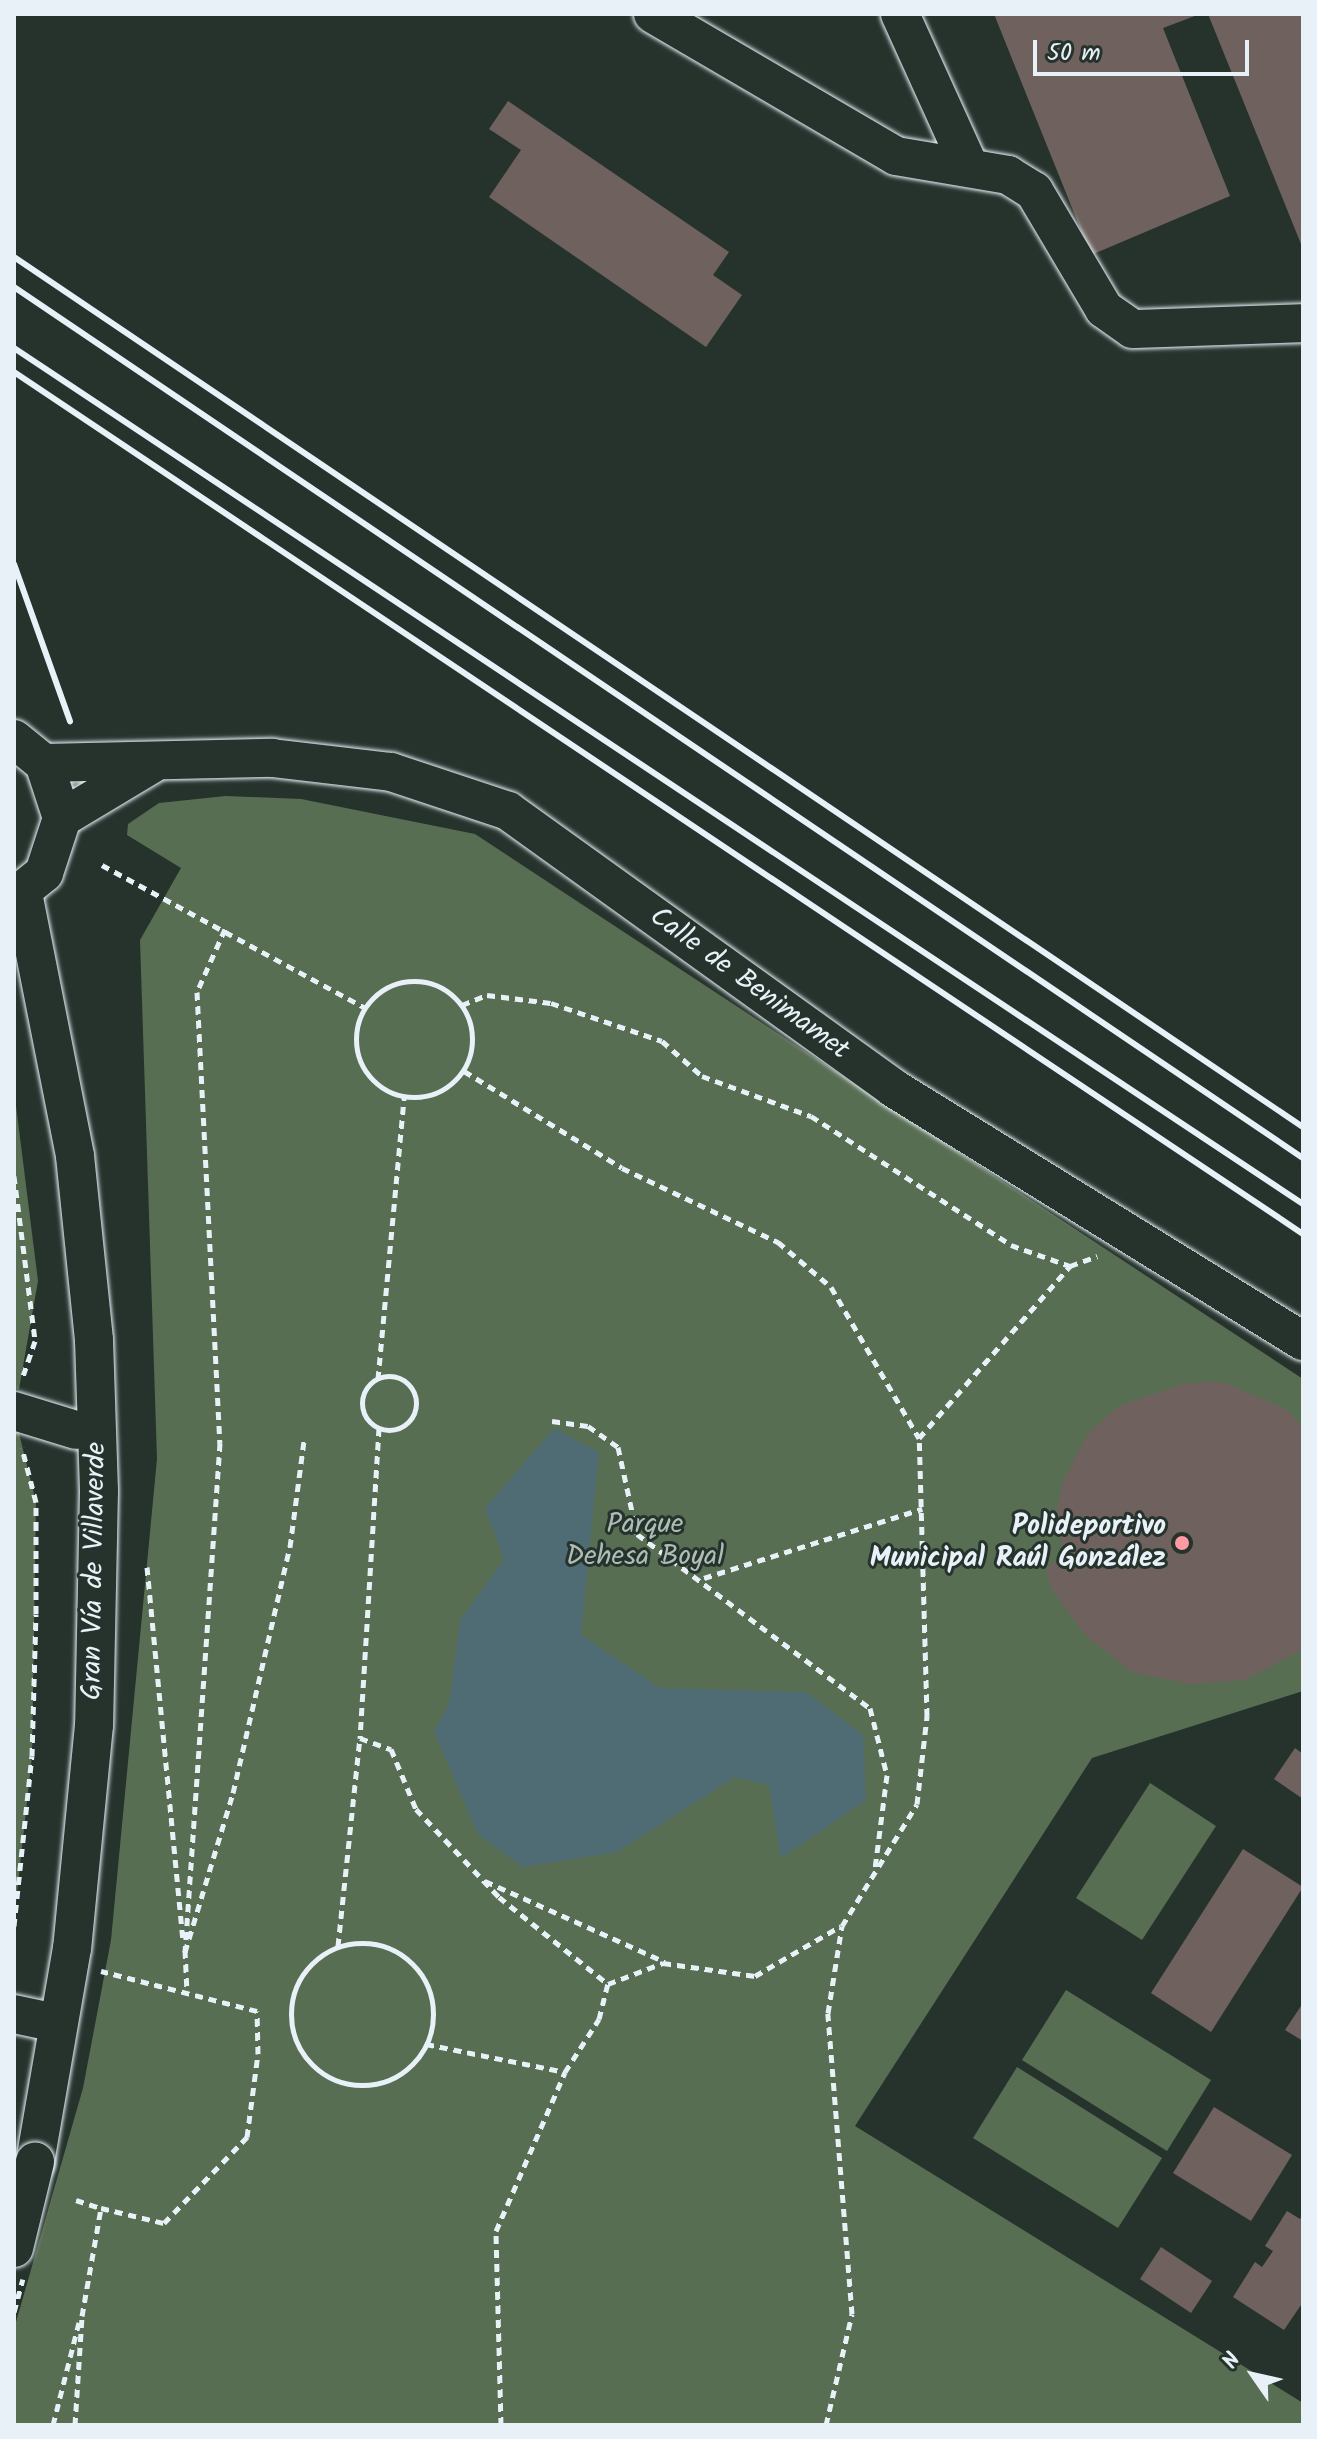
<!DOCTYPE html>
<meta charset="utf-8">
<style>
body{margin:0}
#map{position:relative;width:1317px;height:2439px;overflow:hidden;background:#26332d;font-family:Kalam,sans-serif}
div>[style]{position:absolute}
.green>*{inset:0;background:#586e52}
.water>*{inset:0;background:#4f6b74}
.building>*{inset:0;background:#6f625e}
.path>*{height:5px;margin-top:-2.5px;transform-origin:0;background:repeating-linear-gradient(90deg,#e8f1f8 0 8px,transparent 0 14px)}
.path>.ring{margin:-2.5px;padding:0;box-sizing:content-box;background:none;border:5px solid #e8f1f8;border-radius:50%}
.roads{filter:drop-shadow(0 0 2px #e8f1f8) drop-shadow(0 0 2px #e8f1f8)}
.minor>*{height:38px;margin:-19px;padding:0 19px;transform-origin:19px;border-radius:19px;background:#26332d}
.rail>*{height:6px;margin:-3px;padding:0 3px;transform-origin:3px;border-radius:3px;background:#e8f1f8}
.path-bridge>*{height:5px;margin-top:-2.5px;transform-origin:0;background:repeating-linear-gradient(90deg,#e8f1f8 0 8px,transparent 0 14px)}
.bridges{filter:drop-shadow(0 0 2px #e8f1f8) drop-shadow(0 0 2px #e8f1f8)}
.minor-bridge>*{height:38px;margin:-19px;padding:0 19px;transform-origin:19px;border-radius:19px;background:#26332d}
.dots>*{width:22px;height:22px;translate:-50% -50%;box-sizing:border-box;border:4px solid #26332d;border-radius:50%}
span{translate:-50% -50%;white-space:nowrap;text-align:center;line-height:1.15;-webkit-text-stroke:6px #26332d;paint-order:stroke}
.street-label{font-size:28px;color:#e8f1f8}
.park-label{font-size:28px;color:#aebdb6}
.poi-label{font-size:28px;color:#e8f1f8;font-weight:700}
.right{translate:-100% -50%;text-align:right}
.frame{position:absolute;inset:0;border:16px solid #e8f1f8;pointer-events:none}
.north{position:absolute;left:1213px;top:2335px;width:80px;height:80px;-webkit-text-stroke:6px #26332d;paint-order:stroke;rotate:304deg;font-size:22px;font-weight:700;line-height:32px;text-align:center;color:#e8f1f8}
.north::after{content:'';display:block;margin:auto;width:28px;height:36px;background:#e8f1f8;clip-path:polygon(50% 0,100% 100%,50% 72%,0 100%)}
.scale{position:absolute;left:1033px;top:40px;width:216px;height:36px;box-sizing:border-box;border:4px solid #e8f1f8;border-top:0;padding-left:10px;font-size:24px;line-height:28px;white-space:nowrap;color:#e8f1f8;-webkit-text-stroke:6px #26332d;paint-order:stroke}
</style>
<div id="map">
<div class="green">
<div style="clip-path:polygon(226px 796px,301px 799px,475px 834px,1303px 1379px,1303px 1691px,1092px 1758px,855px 2126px,1303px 2403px,1303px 2425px,14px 2425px,14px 2329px,83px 2088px,111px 1940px,157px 1459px,140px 940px,181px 868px,127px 835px,128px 824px,159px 803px)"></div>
<div style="clip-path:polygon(14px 1090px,38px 1281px,19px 1389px,14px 1388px)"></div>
<div style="clip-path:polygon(14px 1413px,36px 1502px,32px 1756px,14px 1921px)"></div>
<div style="clip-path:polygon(1150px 1783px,1216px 1826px,1142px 1940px,1076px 1898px)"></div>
<div style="clip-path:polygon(1066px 1990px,1211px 2080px,1167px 2151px,1022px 2060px)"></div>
<div style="clip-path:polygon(1017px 2067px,1162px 2158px,1118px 2228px,973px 2138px)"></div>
</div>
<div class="water">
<div style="clip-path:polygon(555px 1428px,599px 1453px,581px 1635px,660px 1688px,806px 1692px,863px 1735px,866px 1800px,781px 1858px,769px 1785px,735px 1777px,617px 1852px,523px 1867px,478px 1834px,434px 1732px,449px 1703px,460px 1621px,504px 1559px,485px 1508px)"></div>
</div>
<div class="building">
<div style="clip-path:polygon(994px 14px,1200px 14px,1163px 28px,1230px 196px,1091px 255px)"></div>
<div style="clip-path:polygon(1208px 14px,1303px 14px,1303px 249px)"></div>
<div style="clip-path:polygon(508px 101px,729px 252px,713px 275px,742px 295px,706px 347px,489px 197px,521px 150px,489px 129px)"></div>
<div style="clip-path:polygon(1223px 1382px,1286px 1409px,1303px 1427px,1303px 1649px,1245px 1680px,1189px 1684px,1132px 1672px,1085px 1635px,1051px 1588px,1046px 1568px,1063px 1557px,1057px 1508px,1063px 1481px,1089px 1432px,1119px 1406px,1185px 1383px)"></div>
<div style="clip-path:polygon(1295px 1748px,1303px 1754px,1303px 1799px,1274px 1779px)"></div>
<div style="clip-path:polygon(1243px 1849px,1303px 1887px,1211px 2032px,1151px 1993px)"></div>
<div style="clip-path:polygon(1303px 2003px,1303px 2041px,1285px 2030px)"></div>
<div style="clip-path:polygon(1214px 2107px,1292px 2155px,1251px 2221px,1173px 2173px)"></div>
<div style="clip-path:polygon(1287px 2211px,1300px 2219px,1303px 2213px,1303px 2302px,1284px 2330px,1233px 2297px,1255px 2262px,1262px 2267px,1273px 2251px,1265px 2246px)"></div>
<div style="clip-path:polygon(1161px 2247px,1212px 2281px,1191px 2313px,1140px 2279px)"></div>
</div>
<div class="path">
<div style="left:102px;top:865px;width:299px;rotate:28.5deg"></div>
<div style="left:225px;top:929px;width:69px;rotate:114deg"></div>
<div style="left:197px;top:992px;width:452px;rotate:87.1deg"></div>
<div style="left:220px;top:1443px;width:510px;rotate:93.93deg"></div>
<div style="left:185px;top:1952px;width:166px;rotate:-73.2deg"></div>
<div style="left:233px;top:1793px;width:253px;rotate:-77deg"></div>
<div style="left:290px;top:1547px;width:108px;rotate:-82.5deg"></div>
<div class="ring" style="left:356px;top:981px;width:111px;height:111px"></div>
<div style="left:462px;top:1005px;width:27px;rotate:-22deg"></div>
<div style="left:487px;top:995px;width:64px;rotate:7.1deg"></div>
<div style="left:551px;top:1003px;width:117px;rotate:18.9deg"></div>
<div style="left:662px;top:1041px;width:53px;rotate:41.2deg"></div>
<div style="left:702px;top:1076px;width:116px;rotate:20.2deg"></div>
<div style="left:811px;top:1116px;width:238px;rotate:32.8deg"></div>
<div style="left:1011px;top:1245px;width:63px;rotate:19.6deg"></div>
<div style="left:464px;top:1071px;width:185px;rotate:31.5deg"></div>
<div style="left:622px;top:1168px;width:173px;rotate:25.4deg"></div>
<div style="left:778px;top:1242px;width:70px;rotate:40.3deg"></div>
<div style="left:831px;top:1287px;width:175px;rotate:59.8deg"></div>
<div style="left:14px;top:1176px;width:166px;rotate:82.7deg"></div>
<div style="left:35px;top:1341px;width:40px;rotate:108.9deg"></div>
<div class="ring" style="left:362px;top:1376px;width:49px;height:49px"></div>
<div style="left:378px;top:1379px;width:283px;rotate:-84.7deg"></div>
<div style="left:552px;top:1421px;width:36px;rotate:8deg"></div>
<div style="left:588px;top:1426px;width:37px;rotate:35deg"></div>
<div style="left:618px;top:1447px;width:89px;rotate:77.7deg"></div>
<div style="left:637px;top:1534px;width:291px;rotate:36.8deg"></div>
<div style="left:870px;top:1708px;width:69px;rotate:75.8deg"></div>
<div style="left:887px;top:1775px;width:95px;rotate:97.3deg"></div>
<div style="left:379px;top:1428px;width:311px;rotate:93.5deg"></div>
<div style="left:360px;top:1738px;width:33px;rotate:20deg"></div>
<div style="left:391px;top:1749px;width:65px;rotate:67.4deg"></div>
<div style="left:416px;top:1809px;width:121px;rotate:46.7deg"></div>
<div style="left:499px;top:1897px;width:139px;rotate:38.6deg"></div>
<div style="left:608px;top:1984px;width:59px;rotate:-20.9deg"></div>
<div style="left:663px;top:1963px;width:93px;rotate:8deg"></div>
<div style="left:755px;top:1976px;width:99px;rotate:-30.2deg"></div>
<div style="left:147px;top:1567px;width:375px;rotate:84.5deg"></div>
<div style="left:704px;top:1578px;width:229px;rotate:-17.6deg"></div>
<div style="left:485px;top:1881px;width:197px;rotate:24.2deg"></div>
<div style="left:14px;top:1926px;width:171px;rotate:-84deg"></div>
<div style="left:32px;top:1756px;width:142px;rotate:-88.4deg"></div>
<div style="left:36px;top:1614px;width:112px;rotate:-90deg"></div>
<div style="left:36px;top:1502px;width:56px;rotate:-104.5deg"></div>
<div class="ring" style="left:291px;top:1943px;width:137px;height:137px"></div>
<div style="left:338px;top:1946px;width:209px;rotate:-84deg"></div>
<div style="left:185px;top:1950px;width:43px;rotate:87.3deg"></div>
<div style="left:426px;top:2044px;width:142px;rotate:11.4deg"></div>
<div style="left:565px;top:2072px;width:63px;rotate:-57.3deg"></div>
<div style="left:599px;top:2019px;width:36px;rotate:-76deg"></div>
<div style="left:76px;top:2200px;width:26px;rotate:18deg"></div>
<div style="left:53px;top:2425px;width:106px;rotate:-75.8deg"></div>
<div style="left:75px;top:2425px;width:109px;rotate:-86.3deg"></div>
<div style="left:82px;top:2316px;width:110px;rotate:-80deg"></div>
<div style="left:101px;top:2208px;width:65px;rotate:13.4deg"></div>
<div style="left:164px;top:2223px;width:120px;rotate:-46deg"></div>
<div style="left:247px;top:2137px;width:84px;rotate:-82.5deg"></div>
<div style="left:258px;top:2054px;width:43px;rotate:-91.3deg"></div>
<div style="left:257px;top:2011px;width:161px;rotate:-165.6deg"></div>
<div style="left:501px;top:2425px;width:194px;rotate:-91.5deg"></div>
<div style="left:496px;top:2231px;width:173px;rotate:-66.5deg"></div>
<div style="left:826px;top:2425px;width:114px;rotate:-76.8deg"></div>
<div style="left:852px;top:2314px;width:302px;rotate:-94.6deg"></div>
<div style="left:828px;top:2013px;width:88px;rotate:-80.9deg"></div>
<div style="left:842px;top:1926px;width:143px;rotate:-58.4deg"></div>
<div style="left:917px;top:1804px;width:89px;rotate:-83.5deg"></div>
<div style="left:927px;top:1716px;width:278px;rotate:-91.6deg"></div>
<div style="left:919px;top:1438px;width:229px;rotate:-48.7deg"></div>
<div style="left:1070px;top:1266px;width:29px;rotate:-20deg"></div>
</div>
<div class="roads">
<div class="minor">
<div style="left:653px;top:14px;width:281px;rotate:30.3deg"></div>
<div style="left:896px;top:156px;width:114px;rotate:9.6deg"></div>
<div style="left:1008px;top:175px;width:31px;rotate:32deg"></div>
<div style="left:1034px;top:191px;width:137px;rotate:59.3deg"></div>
<div style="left:1104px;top:309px;width:35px;rotate:35deg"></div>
<div style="left:1133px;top:329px;width:170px;rotate:-2deg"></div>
<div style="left:900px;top:14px;width:167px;rotate:65.6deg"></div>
<div style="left:14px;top:739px;width:38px;rotate:39deg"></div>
<div style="left:44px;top:763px;width:58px;rotate:71.9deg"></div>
<div style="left:62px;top:818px;width:58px;rotate:108.1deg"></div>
<div style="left:44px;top:873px;width:38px;rotate:141deg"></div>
<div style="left:44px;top:763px;width:228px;rotate:-1.3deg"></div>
<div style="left:272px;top:758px;width:120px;rotate:6.7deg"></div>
<div style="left:391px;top:772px;width:123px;rotate:18.4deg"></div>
<div style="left:508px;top:811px;width:474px;rotate:35.7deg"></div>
<div style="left:893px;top:1088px;width:482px;rotate:31.7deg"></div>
<div style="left:62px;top:818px;width:105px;rotate:-31deg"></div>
<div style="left:23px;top:893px;width:268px;rotate:78.8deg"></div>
<div style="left:75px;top:1156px;width:185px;rotate:84.1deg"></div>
<div style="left:94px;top:1340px;width:151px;rotate:88.1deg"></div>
<div style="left:99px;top:1491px;width:234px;rotate:91.2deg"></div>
<div style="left:94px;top:1725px;width:224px;rotate:95.6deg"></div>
<div style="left:72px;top:1948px;width:217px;rotate:99.8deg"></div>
<div style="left:14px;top:1411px;width:65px;rotate:17deg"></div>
<div style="left:14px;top:2014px;width:30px;rotate:12deg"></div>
</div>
</div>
<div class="rail">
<div style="left:14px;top:257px;width:1555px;rotate:34.02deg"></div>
<div style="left:14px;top:287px;width:1556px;rotate:34.05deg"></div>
<div style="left:14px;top:348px;width:1547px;rotate:33.59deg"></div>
<div style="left:14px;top:372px;width:1551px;rotate:33.77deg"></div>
<div style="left:14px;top:564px;width:167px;rotate:70.4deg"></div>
</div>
<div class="path-bridge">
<div style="left:14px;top:2312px;width:34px;rotate:-75deg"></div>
</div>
<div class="bridges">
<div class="minor-bridge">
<div style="left:14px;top:2248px;width:89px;rotate:-76.3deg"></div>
</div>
</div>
<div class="dots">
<div style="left:1182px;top:1543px;background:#ff9aa2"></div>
</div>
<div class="street-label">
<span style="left:749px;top:984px;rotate:36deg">Calle de Benimamet</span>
<span style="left:95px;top:1571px;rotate:-89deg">Gran Vía de Villaverde</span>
</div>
<div class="park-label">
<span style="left:645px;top:1541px">Parque<br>Dehesa Boyal</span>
</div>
<div class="poi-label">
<span class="right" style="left:1166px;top:1543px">Polideportivo<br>Municipal Raúl González</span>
</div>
<div class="frame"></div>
<div class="north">N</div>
<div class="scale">50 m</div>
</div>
